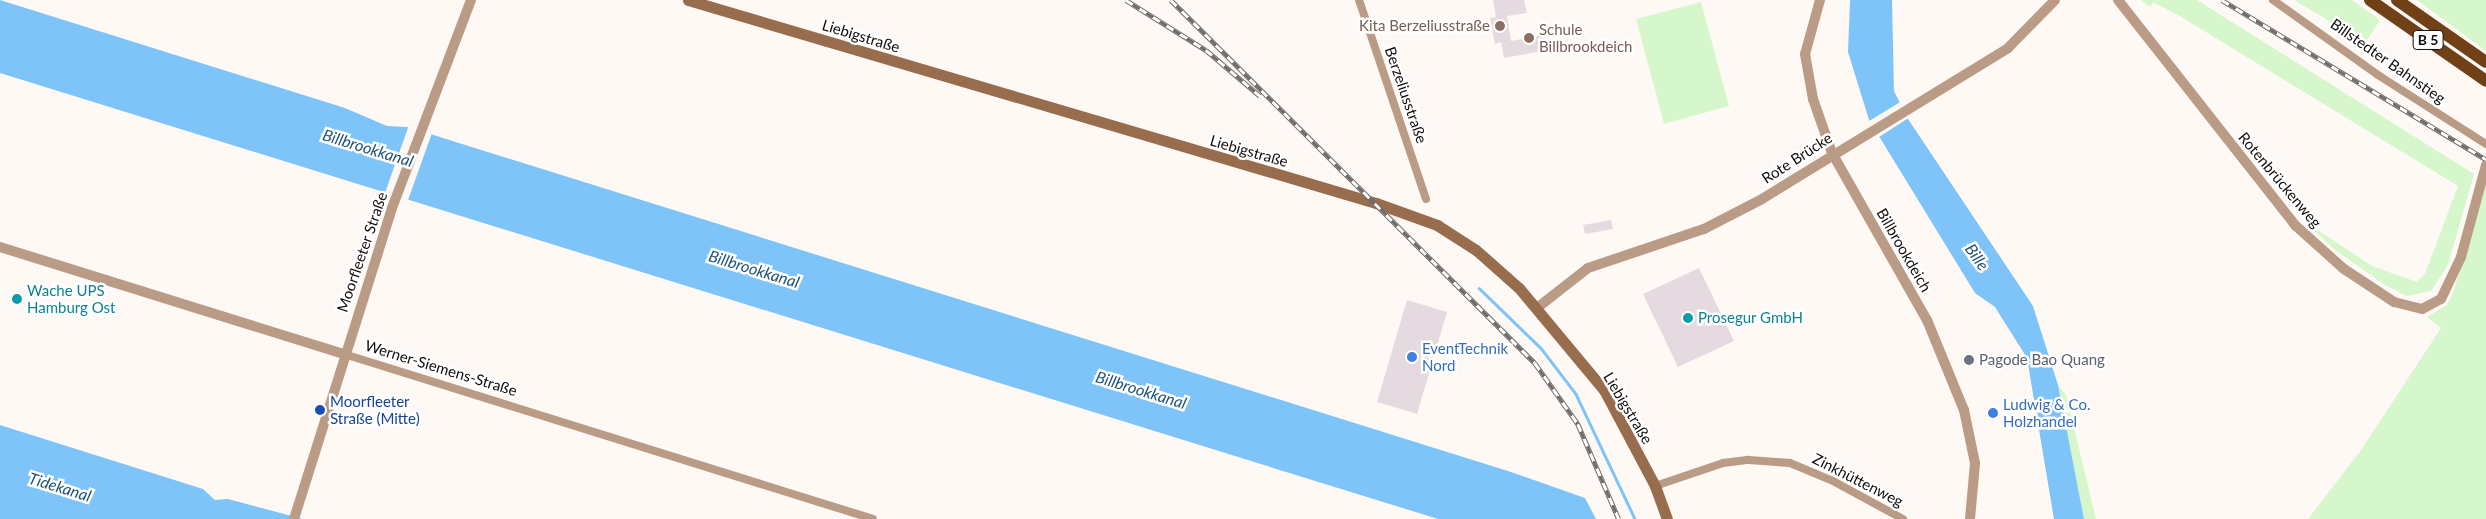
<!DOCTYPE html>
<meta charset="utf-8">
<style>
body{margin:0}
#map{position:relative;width:2486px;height:519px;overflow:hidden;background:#fff9f6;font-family:Lato,sans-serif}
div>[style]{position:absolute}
.green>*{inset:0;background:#d6f7cb}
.water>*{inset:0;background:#7ec4f9}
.pier>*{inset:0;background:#fff9f6}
.stream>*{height:2.5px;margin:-1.25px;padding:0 1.25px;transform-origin:1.25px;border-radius:1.25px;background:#7ec4f9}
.building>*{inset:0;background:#e5dadf}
.minor>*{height:8px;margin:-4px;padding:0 4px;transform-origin:4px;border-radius:4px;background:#b99b86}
.tertiary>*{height:10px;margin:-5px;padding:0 5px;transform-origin:5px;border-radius:5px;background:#b99b86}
.secondary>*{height:11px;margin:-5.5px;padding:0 5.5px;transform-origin:5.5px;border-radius:5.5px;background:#986d4e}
.trunk>*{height:12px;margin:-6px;padding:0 6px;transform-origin:6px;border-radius:6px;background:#704017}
.rail>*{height:4.5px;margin-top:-2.25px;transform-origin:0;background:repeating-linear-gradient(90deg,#fff 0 8px,#716c6a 0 16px);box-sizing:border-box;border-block:1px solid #716c6a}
.dots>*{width:14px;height:14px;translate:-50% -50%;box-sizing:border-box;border:2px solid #fff;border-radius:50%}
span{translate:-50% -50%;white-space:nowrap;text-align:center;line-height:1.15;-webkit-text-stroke:5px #fff;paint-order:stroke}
.shield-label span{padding:1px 4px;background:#fff;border:1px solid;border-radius:4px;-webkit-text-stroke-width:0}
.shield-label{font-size:14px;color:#100c0b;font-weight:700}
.education-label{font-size:15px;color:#785e54}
.right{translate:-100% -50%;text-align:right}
.left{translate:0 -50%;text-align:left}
.street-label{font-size:15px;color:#100c0b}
.culture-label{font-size:15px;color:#0d838f}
.shop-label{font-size:15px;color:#366cbe}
.worship-label{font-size:15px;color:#5b616d}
.transit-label{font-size:15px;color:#164399}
.water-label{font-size:16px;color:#1e5275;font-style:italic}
</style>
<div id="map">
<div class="green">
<div style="clip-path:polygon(2141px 0,2197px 0,2474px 174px,2448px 265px,2431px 291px,2407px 296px,2385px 285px,2335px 250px,2304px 221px,2372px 266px,2417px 282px,2425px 274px,2458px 186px,2178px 15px,2153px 2px,2150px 7px)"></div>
<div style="clip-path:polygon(2294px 0,2352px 0,2380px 20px,2361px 49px,2326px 19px)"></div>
<div style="clip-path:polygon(2417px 0,2486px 0,2486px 51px,2432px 11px)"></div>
<div style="clip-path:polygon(1701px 2px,1729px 106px,1664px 124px,1636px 19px)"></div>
<div style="clip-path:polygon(2486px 185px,2486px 519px,2308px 519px,2361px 450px,2441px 328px,2427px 317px,2447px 305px,2453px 293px)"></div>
<div style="clip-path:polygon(2058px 385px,2066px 395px,2096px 519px,2084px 519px)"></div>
</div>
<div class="water">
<div style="clip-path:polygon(0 0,345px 108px,387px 126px,408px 127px,1511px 472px,1585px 498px,1596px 519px,1438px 519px,0 73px)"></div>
<div style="clip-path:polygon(1850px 0,1892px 0,1894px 91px,1908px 119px,2033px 306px,2058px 385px,2084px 519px,2054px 519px,2027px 358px,1995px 307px,1975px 293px,1869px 120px,1848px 52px)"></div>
<div style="clip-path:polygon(0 425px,203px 489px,215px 500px,228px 499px,303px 519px,0 519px)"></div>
</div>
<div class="pier">
<div style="clip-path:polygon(1902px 101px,1910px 117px,1879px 137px,1869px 121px)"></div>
<div style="clip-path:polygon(409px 125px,432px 133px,408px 200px,385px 193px)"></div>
</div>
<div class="stream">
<div style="left:1479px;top:288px;width:86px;rotate:44.1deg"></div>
<div style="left:1541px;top:348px;width:58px;rotate:52.7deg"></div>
<div style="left:1576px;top:394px;width:138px;rotate:64.7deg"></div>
</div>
<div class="building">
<div style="clip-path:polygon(1493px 0,1524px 0,1527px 13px,1507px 16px,1511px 41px,1544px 35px,1547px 50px,1504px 58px,1501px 42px,1495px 44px,1490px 18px,1496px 17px)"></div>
<div style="clip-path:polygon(1611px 220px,1613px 229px,1585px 234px,1583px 225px)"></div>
<div style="clip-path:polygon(1699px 268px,1734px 341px,1678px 367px,1643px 294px)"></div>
<div style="clip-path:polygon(1407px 300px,1447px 312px,1417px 414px,1377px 402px)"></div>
</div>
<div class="minor">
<div style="left:1359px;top:0;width:210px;rotate:71.4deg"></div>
<div style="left:2273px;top:0;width:129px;rotate:35.5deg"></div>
<div style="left:2378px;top:75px;width:128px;rotate:32.6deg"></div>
<div style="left:344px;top:354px;width:554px;rotate:17.32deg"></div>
<div style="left:1655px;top:486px;width:72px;rotate:-18.7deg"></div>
<div style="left:1723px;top:463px;width:26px;rotate:-7deg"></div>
<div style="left:1749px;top:460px;width:41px;rotate:4.2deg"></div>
<div style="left:1790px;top:463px;width:47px;rotate:22.7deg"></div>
<div style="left:1833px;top:481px;width:80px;rotate:28.5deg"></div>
</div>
<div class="tertiary">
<div style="left:1820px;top:0;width:56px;rotate:105.5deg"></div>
<div style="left:1805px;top:54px;width:46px;rotate:79.9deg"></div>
<div style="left:1813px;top:99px;width:57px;rotate:70.6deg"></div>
<div style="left:1832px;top:153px;width:192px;rotate:60.4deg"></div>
<div style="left:1927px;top:320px;width:97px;rotate:67.7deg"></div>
<div style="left:1964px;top:410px;width:54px;rotate:78.3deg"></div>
<div style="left:1975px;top:463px;width:56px;rotate:95.1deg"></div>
<div style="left:2118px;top:0;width:288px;rotate:51.8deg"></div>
<div style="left:2296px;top:226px;width:64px;rotate:41.9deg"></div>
<div style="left:2344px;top:269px;width:60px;rotate:33.4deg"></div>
<div style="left:2394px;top:302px;width:29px;rotate:14deg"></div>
<div style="left:2422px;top:309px;width:21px;rotate:-28deg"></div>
<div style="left:2441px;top:299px;width:47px;rotate:-64.5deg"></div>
<div style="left:2461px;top:257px;width:95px;rotate:-74.8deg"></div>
<div style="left:0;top:247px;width:360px;rotate:17.3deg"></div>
<div style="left:1537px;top:308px;width:65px;rotate:-38.1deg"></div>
<div style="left:1588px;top:268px;width:122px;rotate:-18.6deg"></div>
<div style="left:1704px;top:229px;width:65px;rotate:-27.3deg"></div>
<div style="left:1762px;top:199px;width:289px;rotate:-31.5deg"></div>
<div style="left:2008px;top:48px;width:67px;rotate:-45.6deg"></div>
<div style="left:294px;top:519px;width:326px;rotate:-72.5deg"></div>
<div style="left:392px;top:208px;width:222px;rotate:-69.2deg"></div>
</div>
<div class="secondary">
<div style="left:688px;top:0;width:717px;rotate:16.44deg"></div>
<div style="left:1376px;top:203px;width:65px;rotate:19.8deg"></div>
<div style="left:1437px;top:225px;width:46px;rotate:32.7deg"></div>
<div style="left:1476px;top:250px;width:57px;rotate:41.5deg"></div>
<div style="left:1519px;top:288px;width:133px;rotate:50.2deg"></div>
<div style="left:1604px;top:390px;width:109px;rotate:62deg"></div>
<div style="left:1655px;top:486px;width:35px;rotate:70deg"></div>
</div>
<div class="trunk">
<div style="left:2370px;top:0;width:141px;rotate:34.9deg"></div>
<div style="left:2397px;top:0;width:108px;rotate:34.9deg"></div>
</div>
<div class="rail">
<div style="left:1126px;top:0;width:94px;rotate:32deg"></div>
<div style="left:1206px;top:50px;width:71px;rotate:40.4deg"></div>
<div style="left:1171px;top:0;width:514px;rotate:44.92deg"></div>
<div style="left:1535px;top:363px;width:75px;rotate:54.8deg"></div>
<div style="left:1578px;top:424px;width:103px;rotate:66.7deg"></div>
<div style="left:2222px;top:0;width:308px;rotate:31.1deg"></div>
</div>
<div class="dots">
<div style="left:1500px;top:26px;background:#8d6e63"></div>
<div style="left:1529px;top:38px;background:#8d6e63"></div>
<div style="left:17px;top:299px;background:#0f9aa8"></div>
<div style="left:1688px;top:318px;background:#0f9aa8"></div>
<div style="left:1412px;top:357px;background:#3f7fe0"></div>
<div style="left:1969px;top:360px;background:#6b7280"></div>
<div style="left:320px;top:410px;background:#1a4fb4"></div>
<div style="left:1993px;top:413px;background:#3f7fe0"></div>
</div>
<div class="shield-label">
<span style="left:2428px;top:40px">B 5</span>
</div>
<div class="education-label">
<span class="right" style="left:1490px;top:26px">Kita Berzeliusstraße</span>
<span class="left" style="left:1539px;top:38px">Schule<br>Billbrookdeich</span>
</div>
<div class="street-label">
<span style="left:861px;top:36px;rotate:17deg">Liebigstraße</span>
<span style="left:2388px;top:61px;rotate:35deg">Billstedter Bahnstieg</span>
<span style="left:1406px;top:95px;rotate:71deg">Berzeliusstraße</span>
<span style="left:1249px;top:151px;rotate:16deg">Liebigstraße</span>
<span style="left:1797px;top:158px;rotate:-33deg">Rote Brücke</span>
<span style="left:2280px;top:180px;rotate:50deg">Rotenbrückenweg</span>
<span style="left:1904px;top:250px;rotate:60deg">Billbrookdeich</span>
<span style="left:362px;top:252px;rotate:-71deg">Moorfleeter Straße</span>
<span style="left:441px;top:368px;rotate:17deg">Werner-Siemens-Straße</span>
<span style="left:1628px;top:408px;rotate:59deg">Liebigstraße</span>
<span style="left:1858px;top:480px;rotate:27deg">Zinkhüttenweg</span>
</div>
<div class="culture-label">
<span class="left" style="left:27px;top:299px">Wache UPS<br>Hamburg Ost</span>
<span class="left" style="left:1698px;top:318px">Prosegur GmbH</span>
</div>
<div class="shop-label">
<span class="left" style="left:1422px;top:357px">EventTechnik<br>Nord</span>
<span class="left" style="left:2003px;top:413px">Ludwig &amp; Co.<br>Holzhandel</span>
</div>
<div class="worship-label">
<span class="left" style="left:1979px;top:360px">Pagode Bao Quang</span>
</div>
<div class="transit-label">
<span class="left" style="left:330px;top:410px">Moorfleeter<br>Straße (Mitte)</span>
</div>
<div class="water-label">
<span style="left:368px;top:148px;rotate:17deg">Billbrookkanal</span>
<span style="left:1977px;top:257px;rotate:55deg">Bille</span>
<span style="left:754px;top:269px;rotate:17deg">Billbrookkanal</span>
<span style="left:1141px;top:390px;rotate:17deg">Billbrookkanal</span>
<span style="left:60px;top:487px;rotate:17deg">Tidekanal</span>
</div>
</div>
